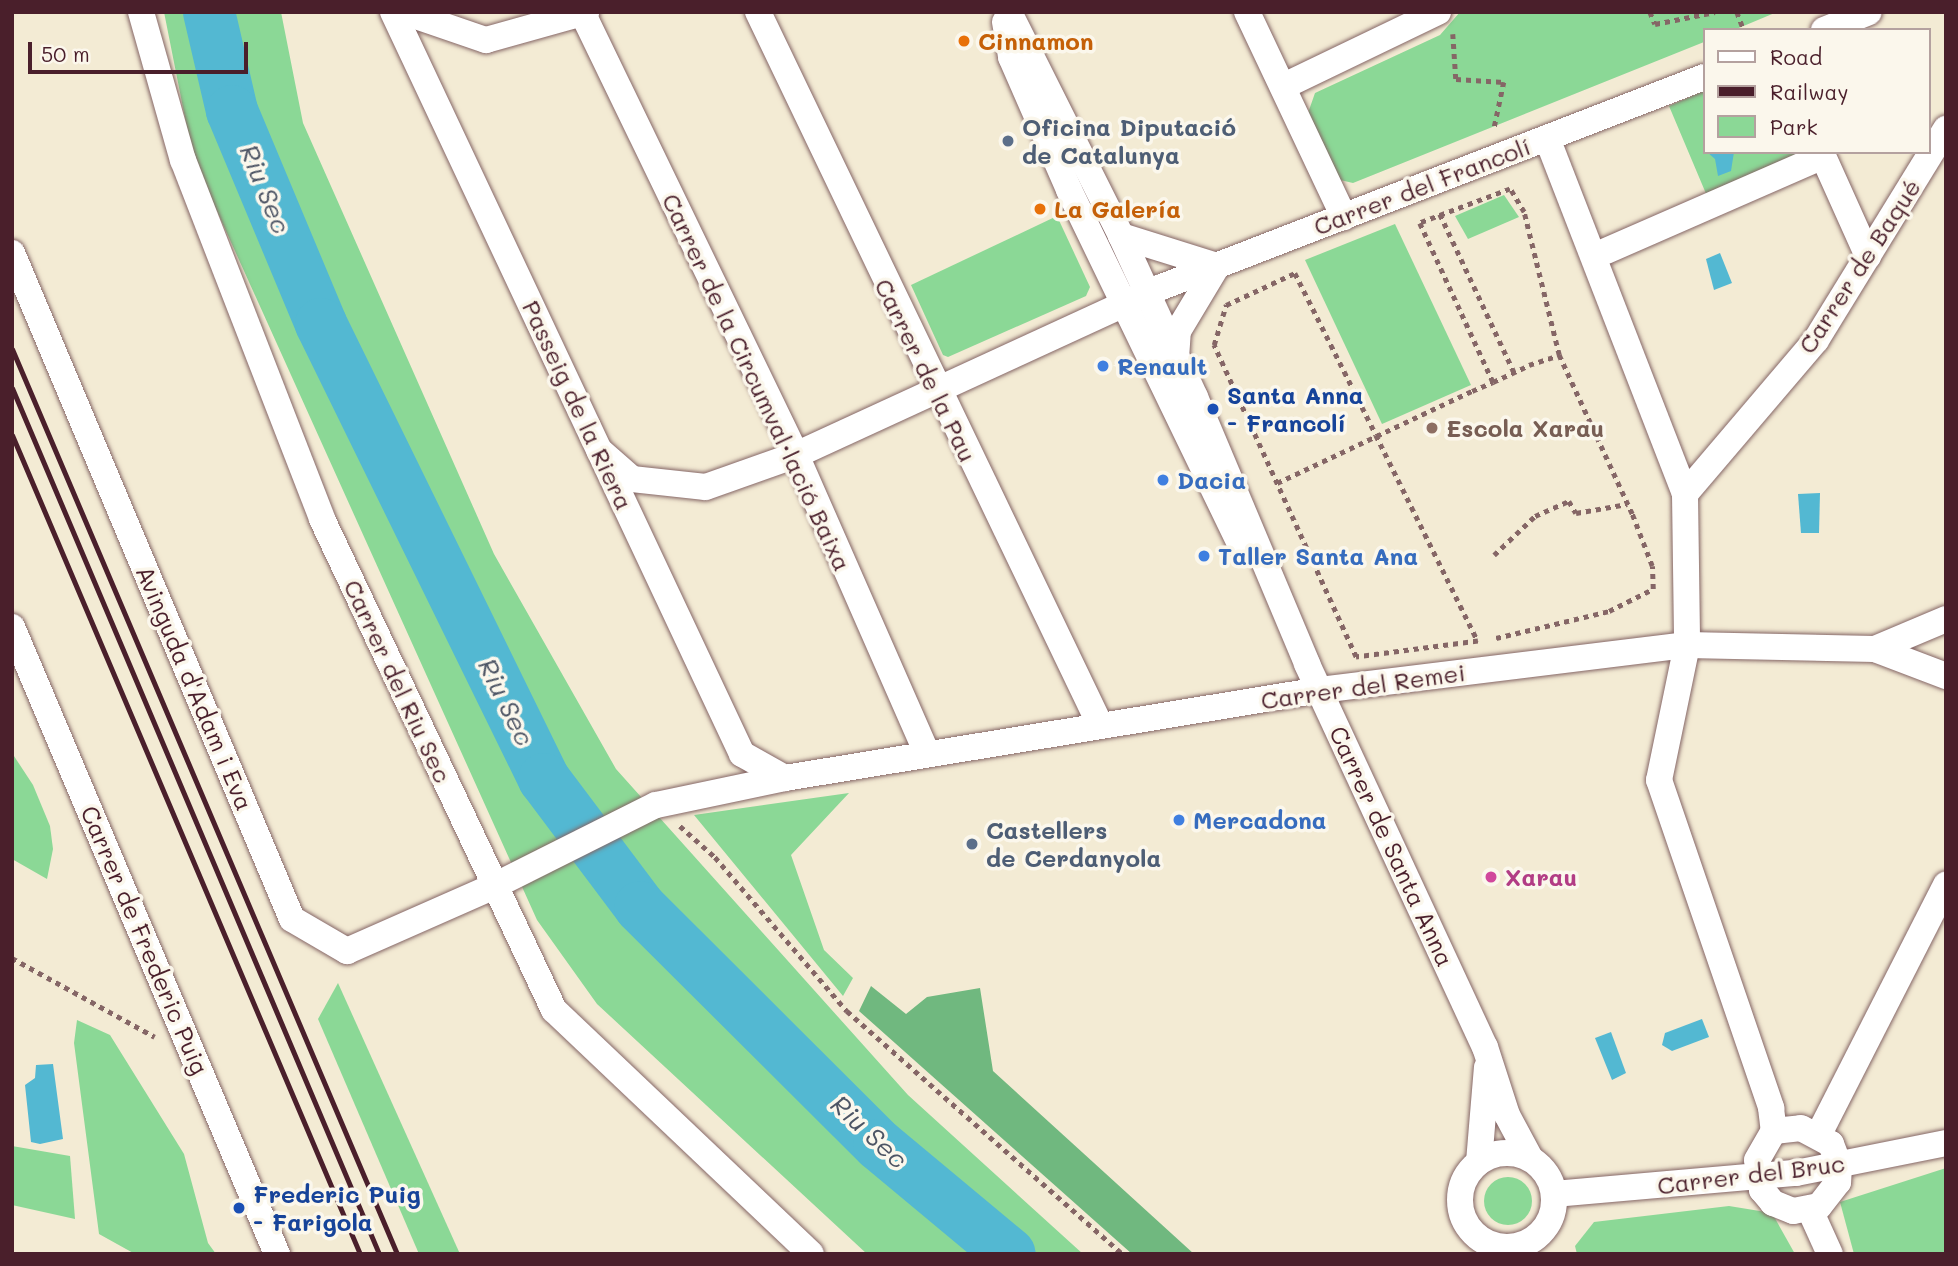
<!DOCTYPE html>
<meta charset="utf-8">
<style>
body{margin:0}
#map{position:relative;width:1958px;height:1266px;overflow:hidden;background:#f3ebd4;font-family:Mali,sans-serif}
div>[style]{position:absolute}
.green>*{inset:0;background:#8bd896}
.round{border-radius:50%}
.forest>*{inset:0;background:#70b87f}
.water>*{inset:0;background:#53b8d2}
.river>*{height:52px;margin:-26px;padding:0 26px;transform-origin:26px;border-radius:26px;background:#53b8d2}
.path>*{height:4.5px;margin-top:-2.25px;transform-origin:0;background:repeating-linear-gradient(90deg,#856666 0 5px,transparent 0 10px)}
.roads{filter:drop-shadow(0 0 2px #856666) drop-shadow(0 0 2px #856666)}
.street>*{height:26px;margin:-13px;padding:0 13px;transform-origin:13px;border-radius:13px;background:#fff}
.street>.ring{margin:-13px;padding:0;box-sizing:content-box;background:none;border:26px solid #fff;border-radius:50%}
.rail>*{height:5px;margin:-2.5px;padding:0 2.5px;transform-origin:2.5px;border-radius:2.5px;background:#4a1f2b}
.dots>*{width:19px;height:19px;translate:-50% -50%;box-sizing:border-box;border:4px solid #fbf7ec;border-radius:50%}
span{translate:-50% -50%;white-space:nowrap;text-align:center;line-height:1.15;-webkit-text-stroke:7px #fbf7ec;paint-order:stroke}
.food-label{font-size:24px;color:#c56008;font-weight:700}
.left{translate:0 -50%;text-align:left}
.service-label{font-size:24px;color:#4e5e75;font-weight:700}
.street-label{font-size:24px;color:#4a1f2b}
.shop-label{font-size:24px;color:#366cbe;font-weight:700}
.transit-label{font-size:24px;color:#164399;font-weight:700}
.education-label{font-size:24px;color:#785e54;font-weight:700}
.hotel-label{font-size:24px;color:#b23c85;font-weight:700}
.water-label{font-size:26px;color:#4d5565;font-style:italic}
.frame{position:absolute;inset:0;border:14px solid #4a1f2b;pointer-events:none}
.legend{position:absolute;left:1703px;top:28px;width:228px;height:126px;box-sizing:border-box;background:#fbf7ec;border:2px solid #b4a19f;margin:0;padding:9px 12px;list-style:none;font-size:21px;color:#4a1f2b}
.legend li{display:flex;align-items:center;gap:14px;height:35px}
.legend b{width:35px;border:2px solid #b4a19f}
.scale{position:absolute;left:28px;top:42px;width:220px;height:32px;box-sizing:border-box;border:4px solid #4a1f2b;border-top:0;padding-left:9px;font-size:21px;line-height:24px;white-space:nowrap;color:#4a1f2b;-webkit-text-stroke:5px #fbf7ec;paint-order:stroke}
</style>
<div id="map">
<div class="green">
<div style="clip-path:polygon(164px 12px,281px 12px,303px 123px,494px 554px,616px 769px,908px 1095px,1083px 1254px,867px 1254px,597px 1004px,537px 920px,193px 158px)"></div>
<div style="clip-path:polygon(1460px 12px,1777px 12px,1734px 30px,1704px 30px,1704px 42px,1353px 183px,1340px 180px,1308px 113px,1315px 93px,1440px 35px)"></div>
<div style="clip-path:polygon(1704px 91px,1704px 152px,1802px 152px,1707px 196px,1669px 106px)"></div>
<div style="clip-path:polygon(1504px 195px,1519px 217px,1468px 239px,1455px 216px)"></div>
<div style="clip-path:polygon(1057px 216px,1090px 287px,1086px 296px,948px 357px,943px 355px,911px 285px)"></div>
<div style="clip-path:polygon(1395px 224px,1471px 385px,1382px 424px,1305px 260px)"></div>
<div style="clip-path:polygon(12px 753px,33px 785px,50px 826px,53px 849px,47px 879px,12px 859px)"></div>
<div style="clip-path:polygon(849px 793px,791px 855px,824px 950px,853px 978px,843px 996px,694px 815px)"></div>
<div style="clip-path:polygon(338px 983px,460px 1254px,419px 1254px,318px 1019px)"></div>
<div style="clip-path:polygon(77px 1020px,110px 1035px,184px 1154px,208px 1243px,216px 1254px,135px 1254px,99px 1234px,74px 1043px)"></div>
<div style="clip-path:polygon(12px 1146px,70px 1156px,75px 1219px,12px 1205px)"></div>
<div style="clip-path:polygon(1946px 1168px,1946px 1254px,1854px 1254px,1840px 1202px)"></div>
<div class="round" style="left:1484px;top:1177px;width:48px;height:48px"></div>
<div style="clip-path:polygon(1729px 1206px,1772px 1213px,1795px 1254px,1577px 1254px,1575px 1246px,1594px 1222px)"></div>
</div>
<div class="forest">
<div style="clip-path:polygon(871px 986px,906px 1014px,927px 997px,980px 988px,993px 1071px,1194px 1254px,1132px 1254px,859px 1011px)"></div>
</div>
<div class="water">
<div style="clip-path:polygon(1707px 152px,1734px 152px,1731px 171px,1718px 176px,1715px 159px)"></div>
<div style="clip-path:polygon(1720px 253px,1732px 283px,1714px 290px,1706px 259px)"></div>
<div style="clip-path:polygon(1820px 493px,1819px 533px,1801px 533px,1798px 494px)"></div>
<div style="clip-path:polygon(1702px 1019px,1709px 1037px,1672px 1051px,1662px 1045px,1665px 1033px)"></div>
<div style="clip-path:polygon(1611px 1032px,1626px 1073px,1612px 1080px,1595px 1038px)"></div>
<div style="clip-path:polygon(53px 1064px,63px 1139px,40px 1144px,31px 1142px,25px 1085px,35px 1078px,36px 1065px)"></div>
</div>
<div class="river">
<div style="left:209px;top:12px;width:102px;rotate:76.9deg"></div>
<div style="left:232px;top:111px;width:231px;rotate:67.3deg"></div>
<div style="left:321px;top:324px;width:507px;rotate:63.89deg"></div>
<div style="left:544px;top:779px;width:160px;rotate:53.1deg"></div>
<div style="left:640px;top:907px;width:337px;rotate:44.9deg"></div>
<div style="left:879px;top:1145px;width:170px;rotate:39.8deg"></div>
</div>
<div class="path">
<div style="left:1650px;top:12px;width:13px;rotate:67deg"></div>
<div style="left:1655px;top:24px;width:61px;rotate:-11.3deg"></div>
<div style="left:1737px;top:12px;width:19px;rotate:69deg"></div>
<div style="left:1453px;top:34px;width:45px;rotate:86.2deg"></div>
<div style="left:1456px;top:79px;width:48px;rotate:3.6deg"></div>
<div style="left:1504px;top:82px;width:48px;rotate:102deg"></div>
<div style="left:1440px;top:214px;width:174px;rotate:64.9deg"></div>
<div style="left:1295px;top:273px;width:181px;rotate:63.4deg"></div>
<div style="left:1376px;top:435px;width:230px;rotate:63.7deg"></div>
<div style="left:1478px;top:641px;width:123px;rotate:172.5deg"></div>
<div style="left:1356px;top:657px;width:343px;rotate:-114.5deg"></div>
<div style="left:1214px;top:345px;width:42px;rotate:-73.3deg"></div>
<div style="left:1226px;top:305px;width:76px;rotate:-24.9deg"></div>
<div style="left:1277px;top:483px;width:216px;rotate:-25.3deg"></div>
<div style="left:1472px;top:391px;width:23px;rotate:-23deg"></div>
<div style="left:1493px;top:382px;width:40px;rotate:-25deg"></div>
<div style="left:1529px;top:365px;width:32px;rotate:-18deg"></div>
<div style="left:1559px;top:355px;width:147px;rotate:-103.8deg"></div>
<div style="left:1524px;top:212px;width:27px;rotate:-121deg"></div>
<div style="left:1510px;top:189px;width:96px;rotate:159.3deg"></div>
<div style="left:1420px;top:223px;width:175px;rotate:65.3deg"></div>
<div style="left:1494px;top:555px;width:57px;rotate:-43.6deg"></div>
<div style="left:1535px;top:516px;width:37px;rotate:-24deg"></div>
<div style="left:1569px;top:501px;width:14px;rotate:60deg"></div>
<div style="left:1576px;top:513px;width:52px;rotate:-10deg"></div>
<div style="left:1496px;top:638px;width:116px;rotate:-13.4deg"></div>
<div style="left:1609px;top:611px;width:49px;rotate:-26.6deg"></div>
<div style="left:1653px;top:589px;width:23px;rotate:-92deg"></div>
<div style="left:1652px;top:566px;width:56px;rotate:-111deg"></div>
<div style="left:1632px;top:514px;width:175px;rotate:-114.7deg"></div>
<div style="left:680px;top:826px;width:47px;rotate:41.5deg"></div>
<div style="left:715px;top:857px;width:203px;rotate:49.4deg"></div>
<div style="left:847px;top:1011px;width:368px;rotate:41.4deg"></div>
<div style="left:12px;top:958px;width:163px;rotate:28.9deg"></div>
</div>
<div class="roads">
<div class="street">
<div style="left:141px;top:12px;width:154px;rotate:74.2deg"></div>
<div style="left:183px;top:160px;width:385px;rotate:68.8deg"></div>
<div style="left:322px;top:519px;width:543px;rotate:64.71deg"></div>
<div style="left:554px;top:1010px;width:354px;rotate:43.5deg"></div>
<div style="left:393px;top:12px;width:820px;rotate:64.81deg"></div>
<div style="left:742px;top:754px;width:49px;rotate:29.2deg"></div>
<div style="left:404px;top:12px;width:87px;rotate:18.9deg"></div>
<div style="left:486px;top:40px;width:104px;rotate:-15.6deg"></div>
<div style="left:582px;top:12px;width:492px;rotate:64.2deg"></div>
<div style="left:796px;top:455px;width:326px;rotate:66.3deg"></div>
<div style="left:758px;top:12px;width:791px;rotate:64.37deg"></div>
<div style="left:1009px;top:12px;width:250px;rotate:63.4deg"></div>
<div style="left:1121px;top:236px;width:177px;rotate:65.3deg"></div>
<div style="left:1195px;top:397px;width:290px;rotate:67.2deg"></div>
<div style="left:1307px;top:664px;width:422px;rotate:65.1deg"></div>
<div style="left:1485px;top:1047px;width:71px;rotate:72.1deg"></div>
<div style="left:1507px;top:1115px;width:49px;rotate:61.9deg"></div>
<div style="left:1247px;top:12px;width:227px;rotate:64.7deg"></div>
<div style="left:1005px;top:22px;width:36px;rotate:80deg"></div>
<div style="left:1011px;top:57px;width:145px;rotate:66.4deg"></div>
<div style="left:1069px;top:190px;width:393px;rotate:64.2deg"></div>
<div style="left:1824px;top:30px;width:48px;rotate:-21.8deg"></div>
<div style="left:1284px;top:86px;width:171px;rotate:-25.7deg"></div>
<div style="left:1547px;top:138px;width:382px;rotate:68.8deg"></div>
<div style="left:1685px;top:494px;width:151px;rotate:89.2deg"></div>
<div style="left:1687px;top:645px;width:138px;rotate:101.7deg"></div>
<div style="left:1659px;top:780px;width:347px;rotate:71.1deg"></div>
<div style="left:1771px;top:1108px;width:23px;rotate:83deg"></div>
<div style="left:1121px;top:236px;width:101px;rotate:17.4deg"></div>
<div style="left:1606px;top:251px;width:237px;rotate:-23.6deg"></div>
<div style="left:1823px;top:156px;width:110px;rotate:65.8deg"></div>
<div style="left:12px;top:253px;width:722px;rotate:67.2deg"></div>
<div style="left:292px;top:919px;width:64px;rotate:30.2deg"></div>
<div style="left:347px;top:951px;width:158px;rotate:-23.8deg"></div>
<div style="left:492px;top:887px;width:183px;rotate:-26.6deg"></div>
<div style="left:656px;top:805px;width:132px;rotate:-11.8deg"></div>
<div style="left:785px;top:778px;width:542px;rotate:-9.34deg"></div>
<div style="left:1320px;top:690px;width:370px;rotate:-7deg"></div>
<div style="left:1687px;top:645px;width:188px;rotate:1.2deg"></div>
<div style="left:1875px;top:649px;width:76px;rotate:20.8deg"></div>
<div style="left:1176px;top:358px;width:27px;rotate:-86deg"></div>
<div style="left:1178px;top:331px;width:76px;rotate:-59deg"></div>
<div style="left:599px;top:450px;width:44px;rotate:41.3deg"></div>
<div style="left:632px;top:479px;width:74px;rotate:6.2deg"></div>
<div style="left:706px;top:487px;width:96px;rotate:-19.6deg"></div>
<div style="left:796px;top:455px;width:400px;rotate:-24.7deg"></div>
<div style="left:1159px;top:288px;width:584px;rotate:-21.16deg"></div>
<div style="left:1685px;top:494px;width:202px;rotate:-49.6deg"></div>
<div style="left:1816px;top:340px;width:248px;rotate:-58.4deg"></div>
<div style="left:12px;top:627px;width:681px;rotate:67.09deg"></div>
<div style="left:1875px;top:649px;width:77px;rotate:-22.9deg"></div>
<div style="left:1801px;top:1128px;width:34px;rotate:28deg"></div>
<div style="left:1831px;top:1144px;width:22px;rotate:69deg"></div>
<div style="left:1839px;top:1165px;width:17px;rotate:93deg"></div>
<div style="left:1838px;top:1182px;width:31px;rotate:128deg"></div>
<div style="left:1819px;top:1206px;width:26px;rotate:169deg"></div>
<div style="left:1793px;top:1211px;width:22px;rotate:-158deg"></div>
<div style="left:1773px;top:1203px;width:17px;rotate:-130deg"></div>
<div style="left:1762px;top:1190px;width:30px;rotate:-99deg"></div>
<div style="left:1757px;top:1160px;width:34px;rotate:-60deg"></div>
<div style="left:1774px;top:1131px;width:27px;rotate:-6deg"></div>
<div style="left:1819px;top:1134px;width:280px;rotate:-63deg"></div>
<div class="ring" style="left:1460px;top:1153px;width:68px;height:68px"></div>
<div style="left:1479px;top:1162px;width:95px;rotate:-85.2deg"></div>
<div style="left:1554px;top:1194px;width:243px;rotate:-5deg"></div>
<div style="left:1796px;top:1173px;width:153px;rotate:-11.3deg"></div>
<div style="left:1810px;top:1210px;width:48px;rotate:65.6deg"></div>
</div>
</div>
<div class="rail">
<div style="left:12px;top:349px;width:983px;rotate:66.95deg"></div>
<div style="left:12px;top:388px;width:941px;rotate:67.03deg"></div>
<div style="left:12px;top:435px;width:890px;rotate:66.98deg"></div>
</div>
<div class="dots">
<div style="left:964px;top:41px;background:#e8710a"></div>
<div style="left:1008px;top:141px;background:#5c6f8a"></div>
<div style="left:1040px;top:209px;background:#e8710a"></div>
<div style="left:1103px;top:366px;background:#3f7fe0"></div>
<div style="left:1213px;top:409px;background:#1a4fb4"></div>
<div style="left:1432px;top:428px;background:#8d6e63"></div>
<div style="left:1163px;top:480px;background:#3f7fe0"></div>
<div style="left:1204px;top:556px;background:#3f7fe0"></div>
<div style="left:1179px;top:820px;background:#3f7fe0"></div>
<div style="left:972px;top:844px;background:#5c6f8a"></div>
<div style="left:1491px;top:877px;background:#d1479c"></div>
<div style="left:239px;top:1208px;background:#1a4fb4"></div>
</div>
<div class="food-label">
<span class="left" style="left:978px;top:41px">Cinnamon</span>
<span class="left" style="left:1054px;top:209px">La Galería</span>
</div>
<div class="service-label">
<span class="left" style="left:1022px;top:141px">Oficina Diputació<br>de Catalunya</span>
<span class="left" style="left:986px;top:844px">Castellers<br>de Cerdanyola</span>
</div>
<div class="street-label">
<span style="left:1422px;top:186px;rotate:-21deg">Carrer del Francolí</span>
<span style="left:1859px;top:266px;rotate:-57deg">Carrer de Baqué</span>
<span style="left:926px;top:370px;rotate:64deg">Carrer de la Pau</span>
<span style="left:757px;top:382px;rotate:65deg">Carrer de la Circumval·lació Baixa</span>
<span style="left:578px;top:405px;rotate:65deg">Passeig de la Riera</span>
<span style="left:398px;top:681px;rotate:65deg">Carrer del Riu Sec</span>
<span style="left:1363px;top:686px;rotate:-8deg">Carrer del Remei</span>
<span style="left:195px;top:688px;rotate:67deg">Avinguda d'Adam i Eva</span>
<span style="left:1392px;top:846px;rotate:65deg">Carrer de Santa Anna</span>
<span style="left:145px;top:940px;rotate:67deg">Carrer de Frederic Puig</span>
<span style="left:1751px;top:1174px;rotate:-7deg">Carrer del Bruc</span>
</div>
<div class="shop-label">
<span class="left" style="left:1117px;top:366px">Renault</span>
<span class="left" style="left:1177px;top:480px">Dacia</span>
<span class="left" style="left:1218px;top:556px">Taller Santa Ana</span>
<span class="left" style="left:1193px;top:820px">Mercadona</span>
</div>
<div class="transit-label">
<span class="left" style="left:1227px;top:409px">Santa Anna<br>- Francolí</span>
<span class="left" style="left:253px;top:1208px">Frederic Puig<br>- Farigola</span>
</div>
<div class="education-label">
<span class="left" style="left:1446px;top:428px">Escola Xarau</span>
</div>
<div class="hotel-label">
<span class="left" style="left:1505px;top:877px">Xarau</span>
</div>
<div class="water-label">
<span style="left:265px;top:189px;rotate:68deg">Riu Sec</span>
<span style="left:506px;top:702px;rotate:64deg">Riu Sec</span>
<span style="left:869px;top:1132px;rotate:43deg">Riu Sec</span>
</div>
<div class="frame"></div>
<ul class="legend">
<li><b style="height:9px;background:#fff"></b>Road</li>
<li><b style="height:9px;background:#4a1f2b"></b>Railway</li>
<li><b style="height:19px;background:#8bd896"></b>Park</li>
</ul>
<div class="scale">50 m</div>
</div>
